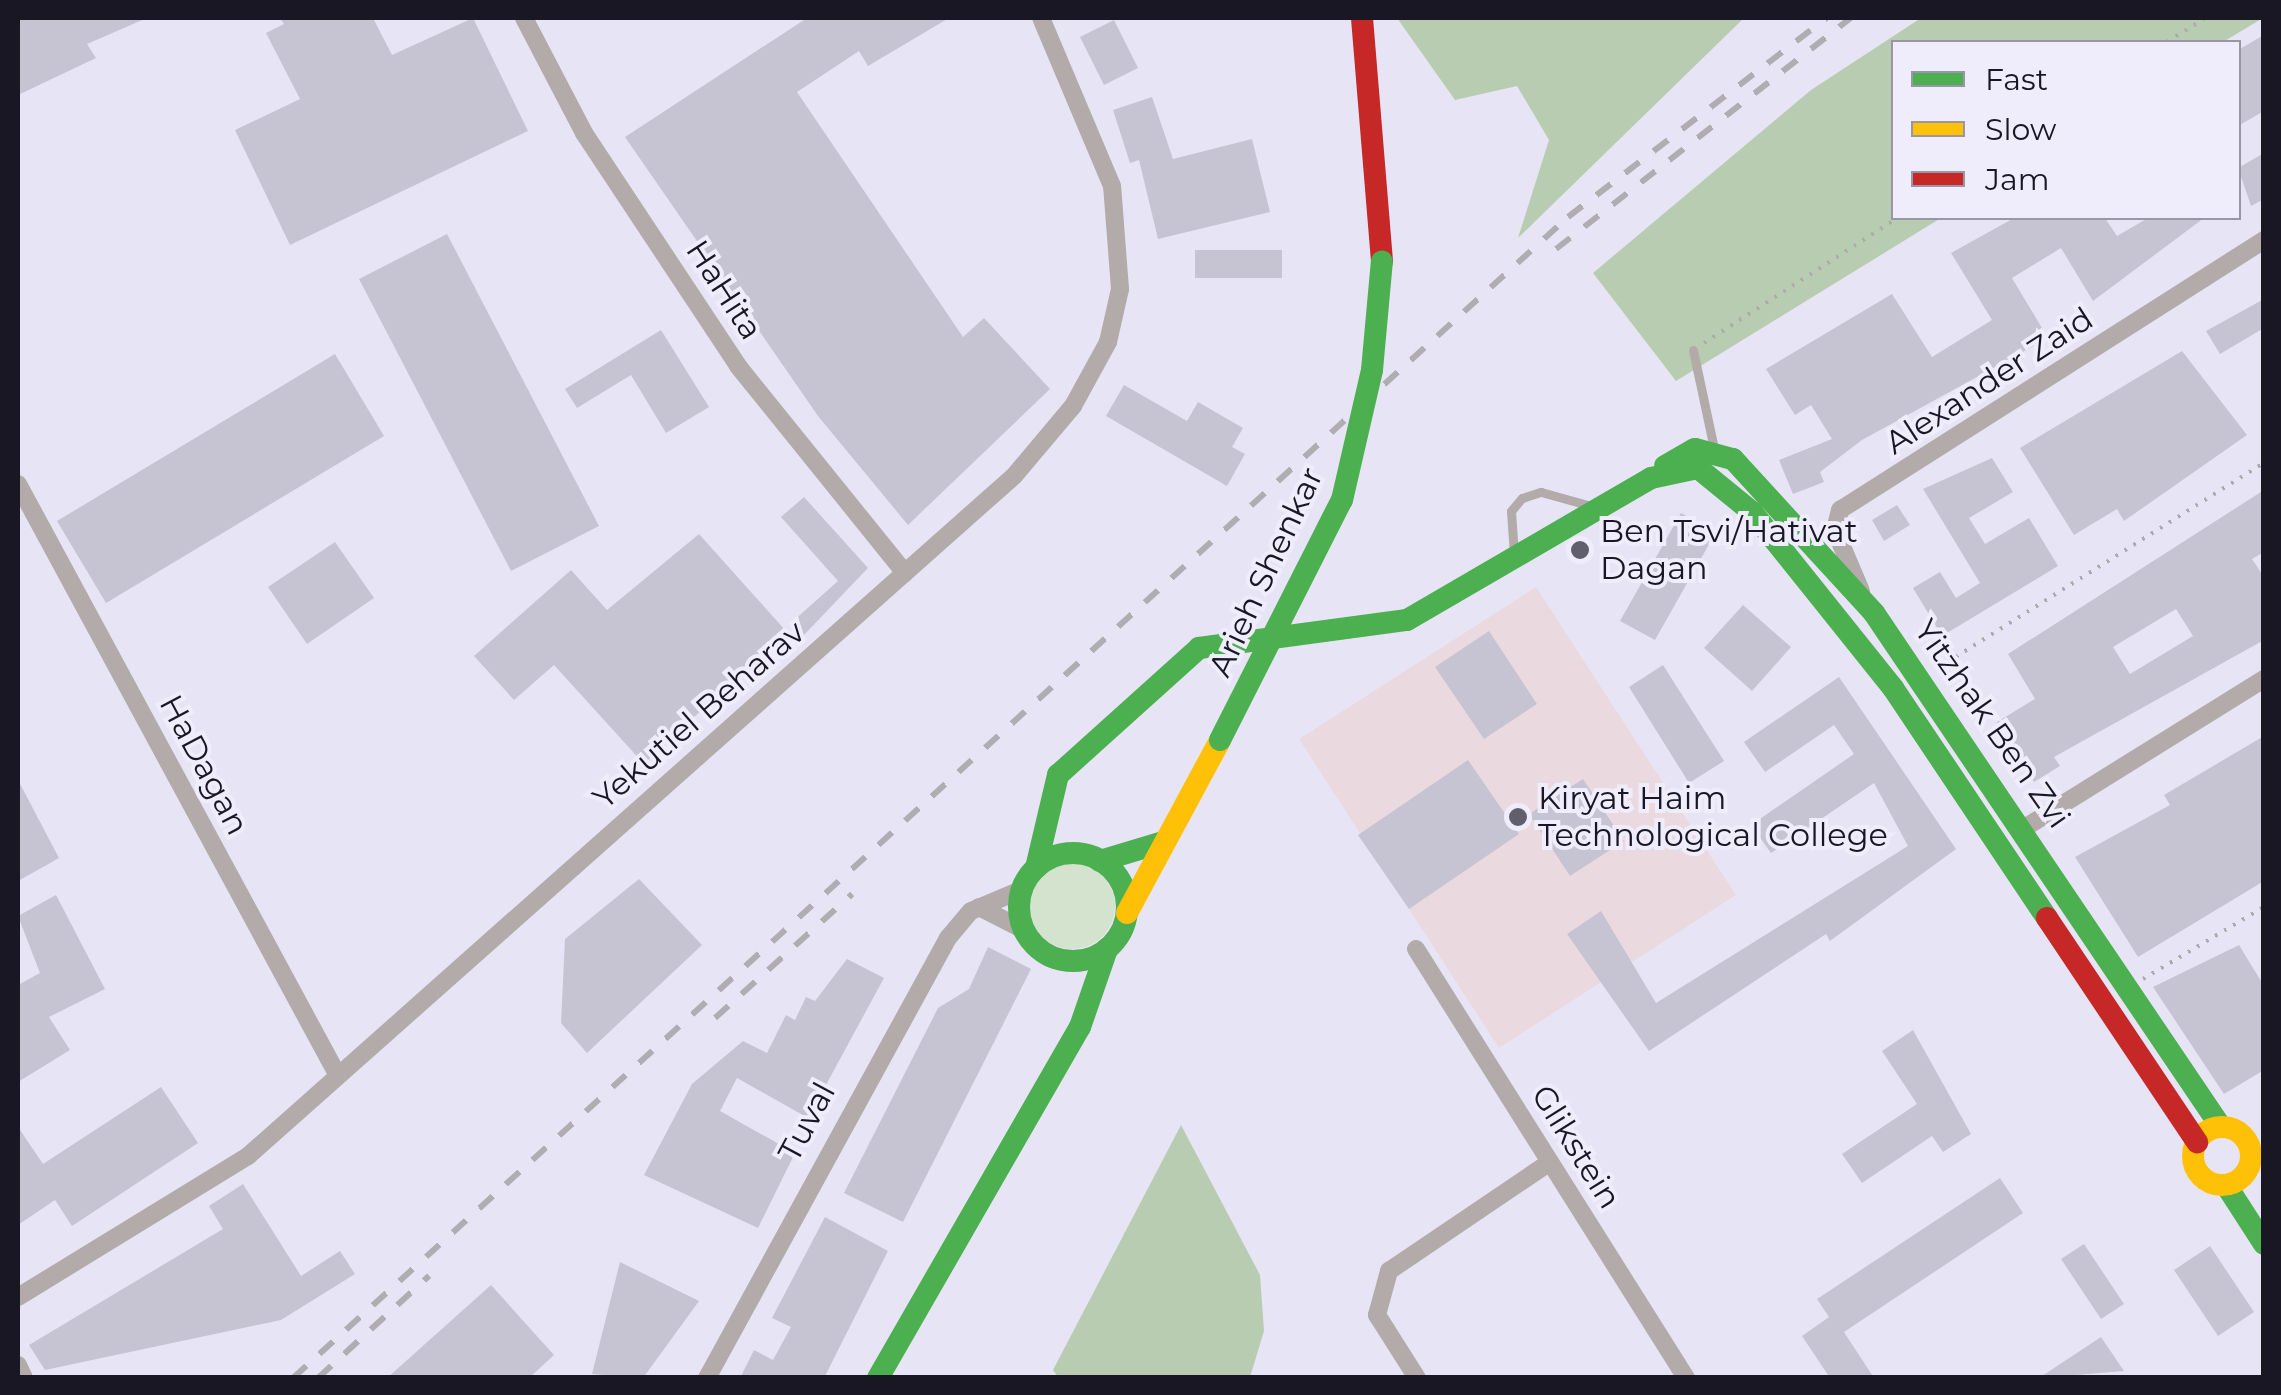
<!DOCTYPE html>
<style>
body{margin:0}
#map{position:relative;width:2281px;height:1395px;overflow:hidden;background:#e7e5f5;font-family:Montserrat,sans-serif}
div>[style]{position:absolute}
.education>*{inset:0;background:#eadae0}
.green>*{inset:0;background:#d3e3ce}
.round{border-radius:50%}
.forest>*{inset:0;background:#b8ccb1}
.building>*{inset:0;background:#c6c4d2}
.path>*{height:4px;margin-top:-2px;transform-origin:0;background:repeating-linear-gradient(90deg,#aea9aa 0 2.5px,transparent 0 10.5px)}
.lane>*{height:9px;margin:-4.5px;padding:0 4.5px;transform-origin:4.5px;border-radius:4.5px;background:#b2abaa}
.street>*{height:18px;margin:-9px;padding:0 9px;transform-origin:9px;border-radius:9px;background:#b2abaa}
.fast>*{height:22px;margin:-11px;padding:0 11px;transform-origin:11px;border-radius:11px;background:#4caf50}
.fast>.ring{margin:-11px;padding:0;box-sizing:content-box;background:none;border:22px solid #4caf50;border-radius:50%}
.slow>*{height:22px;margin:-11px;padding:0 11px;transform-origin:11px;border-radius:11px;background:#ffc107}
.slow>.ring{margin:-11px;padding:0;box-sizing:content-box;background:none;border:22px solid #ffc107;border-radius:50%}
.jam>*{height:22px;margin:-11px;padding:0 11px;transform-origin:11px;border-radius:11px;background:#c62828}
.rail>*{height:6px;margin-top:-3px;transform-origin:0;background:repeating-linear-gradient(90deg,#b0adb2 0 18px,transparent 0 36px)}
.fast-bridge>*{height:22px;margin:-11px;padding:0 11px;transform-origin:11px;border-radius:11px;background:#4caf50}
.dots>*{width:28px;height:28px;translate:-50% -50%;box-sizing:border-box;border:5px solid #efedfc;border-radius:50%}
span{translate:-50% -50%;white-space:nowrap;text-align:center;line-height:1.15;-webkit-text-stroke:8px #efedfc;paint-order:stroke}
.street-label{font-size:32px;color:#191724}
.poi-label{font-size:32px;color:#191724}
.left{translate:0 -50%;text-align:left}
.frame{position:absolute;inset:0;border:20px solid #191724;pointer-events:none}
.legend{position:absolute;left:1891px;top:40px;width:350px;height:180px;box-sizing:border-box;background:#efedfc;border:2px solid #9997a6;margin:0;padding:12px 18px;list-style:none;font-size:30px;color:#191724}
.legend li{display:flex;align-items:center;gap:20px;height:50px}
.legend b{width:50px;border:2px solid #9997a6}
</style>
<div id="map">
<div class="education">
<div style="clip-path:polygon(1536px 587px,1736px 895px,1499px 1048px,1299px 739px)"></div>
</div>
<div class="green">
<div class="round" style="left:1029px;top:863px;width:86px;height:86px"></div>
</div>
<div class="forest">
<div style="clip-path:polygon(1397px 18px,1744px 18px,1518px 238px,1549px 140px,1517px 86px,1455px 100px)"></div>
<div style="clip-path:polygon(1921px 18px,2263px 18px,2223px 42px,1894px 42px,1894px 218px,1941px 218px,1676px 381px,1593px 273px,1811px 90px)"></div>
<div style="clip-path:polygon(1181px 1125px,1260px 1275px,1264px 1331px,1250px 1377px,1058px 1377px,1053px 1370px)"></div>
</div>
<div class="building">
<div style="clip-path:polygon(18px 18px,147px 18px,87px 44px,96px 58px,18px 95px)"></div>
<div style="clip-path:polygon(280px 18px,373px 18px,392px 55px,473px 18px,528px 131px,290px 245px,235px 130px,300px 99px,266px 33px,284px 24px)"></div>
<div style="clip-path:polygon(807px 18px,949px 18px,868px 66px,859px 51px,797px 92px,963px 337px,984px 318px,1050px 389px,908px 525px,818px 416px,625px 137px)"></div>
<div style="clip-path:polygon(1114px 20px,1138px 68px,1104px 85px,1080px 37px)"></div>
<div style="clip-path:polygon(2264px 35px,2264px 111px,2238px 126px,2238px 50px)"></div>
<div style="clip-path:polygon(1152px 97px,1173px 159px,1252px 139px,1270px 212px,1158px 239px,1139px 160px,1130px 163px,1113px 110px)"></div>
<div style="clip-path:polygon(2264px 153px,2264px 199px,2251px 206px,2238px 168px)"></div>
<div style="clip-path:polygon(2014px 218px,2105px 218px,2117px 236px,2148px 218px,2204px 218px,2093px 301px,2061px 248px,2012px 278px,2048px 338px,1862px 440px,1820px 472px,1824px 482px,1793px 494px,1779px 460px,1832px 439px,1811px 405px,1795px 415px,1766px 369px,1892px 294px,1932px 357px,1992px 320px,1951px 253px)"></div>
<div style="clip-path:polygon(447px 234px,599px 526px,511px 571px,359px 279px)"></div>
<div style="clip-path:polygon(1195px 250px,1282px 250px,1282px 278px,1195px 278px)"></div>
<div style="clip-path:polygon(2264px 299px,2264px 328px,2220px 354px,2206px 331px)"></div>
<div style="clip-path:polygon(661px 330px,709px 407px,666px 433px,631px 375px,577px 408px,565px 389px)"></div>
<div style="clip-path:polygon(2182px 351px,2247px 435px,2124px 521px,2117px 509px,2074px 535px,2020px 448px)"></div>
<div style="clip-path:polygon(335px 354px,384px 436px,106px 603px,57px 521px)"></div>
<div style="clip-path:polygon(1124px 385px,1187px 421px,1198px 402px,1243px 428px,1232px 447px,1245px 454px,1227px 486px,1106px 416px)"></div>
<div style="clip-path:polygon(1992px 458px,2013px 492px,1969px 518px,1985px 544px,2029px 518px,2058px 566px,1942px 636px,1913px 588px,1940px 572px,1956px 598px,1980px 583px,1923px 489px)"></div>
<div style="clip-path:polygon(evenodd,2264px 490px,2264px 552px,2252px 559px,2264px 577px,2264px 640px,2054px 757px,2060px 766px,2034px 782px,1997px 722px,2035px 699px,2008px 654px,2264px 490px,2176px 609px,2193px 636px,2130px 674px,2113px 647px,2176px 609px)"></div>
<div style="clip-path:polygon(804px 497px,868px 568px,803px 636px,791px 623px,838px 581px,781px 517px)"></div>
<div style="clip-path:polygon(1897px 505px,1910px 525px,1884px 541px,1872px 520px)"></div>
<div style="clip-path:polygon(1681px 513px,1716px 532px,1655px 640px,1620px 621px)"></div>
<div style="clip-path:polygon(699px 534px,786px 631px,644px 764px,554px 665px,514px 700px,474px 656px,571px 570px,607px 610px)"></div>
<div style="clip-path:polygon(335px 542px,374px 598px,307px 644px,268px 587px)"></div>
<div style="clip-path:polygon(1743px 605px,1791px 647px,1752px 691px,1704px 648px)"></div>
<div style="clip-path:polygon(1489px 631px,1537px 704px,1484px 739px,1435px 667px)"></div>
<div style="clip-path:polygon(1663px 665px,1724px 761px,1689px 783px,1629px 687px)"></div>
<div style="clip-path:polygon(1839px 677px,1956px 849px,1830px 941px,1826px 934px,1649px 1051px,1567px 934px,1601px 911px,1656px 1003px,1908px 846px,1874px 783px,1771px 853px,1751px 825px,1854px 754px,1834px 725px,1765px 772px,1744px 742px)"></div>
<div style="clip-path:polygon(2264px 736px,2264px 881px,2138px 957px,2075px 857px,2170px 805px,2164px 795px)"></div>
<div style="clip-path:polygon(1468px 760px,1519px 834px,1409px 909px,1358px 835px)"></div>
<div style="clip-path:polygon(1583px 779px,1624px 841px,1570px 876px,1529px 814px)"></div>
<div style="clip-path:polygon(18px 780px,59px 858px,18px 881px)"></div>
<div style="clip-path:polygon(639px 879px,702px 945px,587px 1053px,561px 1023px,565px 939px)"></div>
<div style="clip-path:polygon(56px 895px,105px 989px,49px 1017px,70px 1050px,18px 1082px,18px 985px,40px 973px,18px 916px)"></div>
<div style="clip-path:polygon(2239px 945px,2264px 986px,2264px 1070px,2224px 1094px,2153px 987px)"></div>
<div style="clip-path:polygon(988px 947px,1031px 969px,903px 1222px,844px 1193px,938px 1008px,969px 989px)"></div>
<div style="clip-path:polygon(847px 959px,884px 978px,808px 1118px,737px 1078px,720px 1111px,795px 1153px,758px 1228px,644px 1175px,692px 1084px,743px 1041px,767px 1053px,786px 1015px,795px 1020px,806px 997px,815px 1001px)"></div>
<div style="clip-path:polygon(1913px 1030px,1971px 1134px,1943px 1152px,1932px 1136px,1862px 1183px,1842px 1154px,1917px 1104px,1882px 1051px)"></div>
<div style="clip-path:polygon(161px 1087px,198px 1143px,72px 1226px,55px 1200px,18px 1225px,18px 1127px,43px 1164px)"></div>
<div style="clip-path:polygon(2000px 1178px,2023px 1213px,1844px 1332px,1874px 1378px,1830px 1378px,1802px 1336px,1829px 1317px,1817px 1299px)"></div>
<div style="clip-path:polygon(243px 1184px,301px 1276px,340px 1251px,355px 1274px,281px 1320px,45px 1370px,29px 1345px,223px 1229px,209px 1206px)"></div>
<div style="clip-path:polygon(825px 1217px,888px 1251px,824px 1378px,740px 1378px,754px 1350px,773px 1360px,791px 1327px,772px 1318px)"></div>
<div style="clip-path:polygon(2084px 1244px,2124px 1304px,2101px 1319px,2061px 1259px)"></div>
<div style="clip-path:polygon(2210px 1246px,2254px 1312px,2218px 1336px,2174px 1270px)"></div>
<div style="clip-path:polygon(620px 1262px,699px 1301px,643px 1378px,592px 1374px)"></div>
<div style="clip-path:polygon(491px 1285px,554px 1355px,529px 1378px,387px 1378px)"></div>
<div style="clip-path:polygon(2101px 1337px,2124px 1371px,2039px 1378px)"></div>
</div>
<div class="path">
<div style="left:2167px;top:42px;width:45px;rotate:-32.3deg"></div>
<div style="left:1704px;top:343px;width:230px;rotate:-32.9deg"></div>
<div style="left:1938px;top:668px;width:385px;rotate:-32.2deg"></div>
<div style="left:2143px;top:979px;width:141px;rotate:-30.8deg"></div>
</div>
<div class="lane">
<div style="left:1693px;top:350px;width:101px;rotate:78deg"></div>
<div style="left:1514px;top:555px;width:44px;rotate:-93.9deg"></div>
<div style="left:1511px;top:511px;width:17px;rotate:-50deg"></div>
<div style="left:1522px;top:498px;width:20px;rotate:-18deg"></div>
<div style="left:1541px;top:492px;width:56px;rotate:15.5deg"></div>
</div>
<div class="street">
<div style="left:524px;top:18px;width:130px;rotate:62.4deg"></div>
<div style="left:584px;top:133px;width:279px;rotate:56.5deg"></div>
<div style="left:738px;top:366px;width:266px;rotate:51.1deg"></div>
<div style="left:18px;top:484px;width:671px;rotate:61.6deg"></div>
<div style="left:1861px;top:591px;width:66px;rotate:-113.1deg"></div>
<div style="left:1835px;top:530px;width:21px;rotate:-76deg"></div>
<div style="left:1840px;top:510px;width:503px;rotate:-32.49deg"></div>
<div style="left:2026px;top:827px;width:280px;rotate:-31.9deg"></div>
<div style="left:979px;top:907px;width:51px;rotate:27.1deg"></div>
<div style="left:1416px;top:949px;width:507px;rotate:57.81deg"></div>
<div style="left:18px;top:1297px;width:270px;rotate:-31.5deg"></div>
<div style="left:248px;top:1156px;width:1024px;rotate:-41.6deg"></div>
<div style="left:1014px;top:476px;width:92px;rotate:-49.9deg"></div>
<div style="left:1073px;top:406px;width:73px;rotate:-61.3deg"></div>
<div style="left:1108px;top:342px;width:54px;rotate:-77.2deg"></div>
<div style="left:1120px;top:289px;width:103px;rotate:-94.4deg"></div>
<div style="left:1112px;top:186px;width:182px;rotate:-112.9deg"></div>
<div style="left:18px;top:1365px;width:14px;rotate:65deg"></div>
<div style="left:707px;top:1378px;width:502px;rotate:-61.29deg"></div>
<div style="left:948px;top:938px;width:35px;rotate:-50deg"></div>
<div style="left:971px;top:911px;width:54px;rotate:-22.8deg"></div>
<div style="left:1417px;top:1378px;width:75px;rotate:-122.4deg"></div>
<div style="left:1377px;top:1315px;width:46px;rotate:-74.7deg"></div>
<div style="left:1389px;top:1271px;width:194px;rotate:-34.1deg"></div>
</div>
<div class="fast">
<div style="left:1665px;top:466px;width:34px;rotate:-30deg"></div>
<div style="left:1695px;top:449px;width:39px;rotate:15deg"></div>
<div style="left:1733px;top:459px;width:209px;rotate:47.5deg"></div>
<div style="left:1874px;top:613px;width:620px;rotate:55.98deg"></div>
<div class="ring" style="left:1019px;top:853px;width:86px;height:86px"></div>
<div style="left:1100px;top:861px;width:66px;rotate:-16.8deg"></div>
<div style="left:1036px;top:868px;width:96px;rotate:-76.7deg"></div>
<div style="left:1058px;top:775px;width:190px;rotate:-42deg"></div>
<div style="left:1199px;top:648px;width:210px;rotate:-7.7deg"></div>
<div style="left:1407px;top:620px;width:282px;rotate:-30.2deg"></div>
<div style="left:1651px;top:478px;width:48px;rotate:-12deg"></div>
<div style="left:1698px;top:468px;width:70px;rotate:39.2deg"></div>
<div style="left:1752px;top:512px;width:226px;rotate:51.3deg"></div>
<div style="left:1893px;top:688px;width:277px;rotate:56.2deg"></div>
<div style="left:2226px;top:1185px;width:70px;rotate:57.2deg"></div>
<div style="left:878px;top:1378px;width:405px;rotate:-60.1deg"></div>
<div style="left:1080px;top:1027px;width:83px;rotate:-70.9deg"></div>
</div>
<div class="slow">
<div style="left:1127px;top:913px;width:196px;rotate:-61.7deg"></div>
<div class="ring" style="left:2193px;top:1127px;width:36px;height:36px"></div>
</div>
<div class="jam">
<div style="left:1362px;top:18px;width:244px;rotate:85.3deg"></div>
<div style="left:2047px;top:918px;width:270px;rotate:56.2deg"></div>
</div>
<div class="rail">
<div style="left:1556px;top:249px;width:375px;rotate:-38.1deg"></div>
<div style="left:715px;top:1018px;width:185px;rotate:-42.1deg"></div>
<div style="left:293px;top:1378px;width:1724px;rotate:-42.32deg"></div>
<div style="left:1568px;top:217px;width:326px;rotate:-37.6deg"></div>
<div style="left:318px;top:1378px;width:151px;rotate:-42.6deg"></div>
</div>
<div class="fast-bridge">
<div style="left:1220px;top:740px;width:269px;rotate:-63.1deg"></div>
<div style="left:1342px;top:500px;width:133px;rotate:-77deg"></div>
<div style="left:1372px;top:370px;width:109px;rotate:-84.8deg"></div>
</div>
<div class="dots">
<div style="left:1580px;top:550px;background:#615f6d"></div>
<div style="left:1518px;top:817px;background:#615f6d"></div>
</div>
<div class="street-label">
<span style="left:724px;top:290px;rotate:57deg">HaHita</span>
<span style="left:1989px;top:381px;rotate:-33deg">Alexander Zaid</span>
<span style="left:1266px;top:572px;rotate:-65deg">Arieh Shenkar</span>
<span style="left:699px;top:715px;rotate:-41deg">Yekutiel Beharav</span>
<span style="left:1992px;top:724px;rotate:55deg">Yitzhak Ben Zvi</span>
<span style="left:204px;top:765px;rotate:62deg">HaDagan</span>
<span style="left:807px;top:1122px;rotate:-62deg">Tuval</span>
<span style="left:1576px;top:1147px;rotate:58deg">Glikstein</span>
</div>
<div class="poi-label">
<span class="left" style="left:1600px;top:550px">Ben Tsvi/Hativat<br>Dagan</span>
<span class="left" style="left:1538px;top:817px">Kiryat Haim<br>Technological College</span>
</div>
<div class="frame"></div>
<ul class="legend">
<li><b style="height:12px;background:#4caf50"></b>Fast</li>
<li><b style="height:12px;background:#ffc107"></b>Slow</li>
<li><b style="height:12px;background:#c62828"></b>Jam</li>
</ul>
</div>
